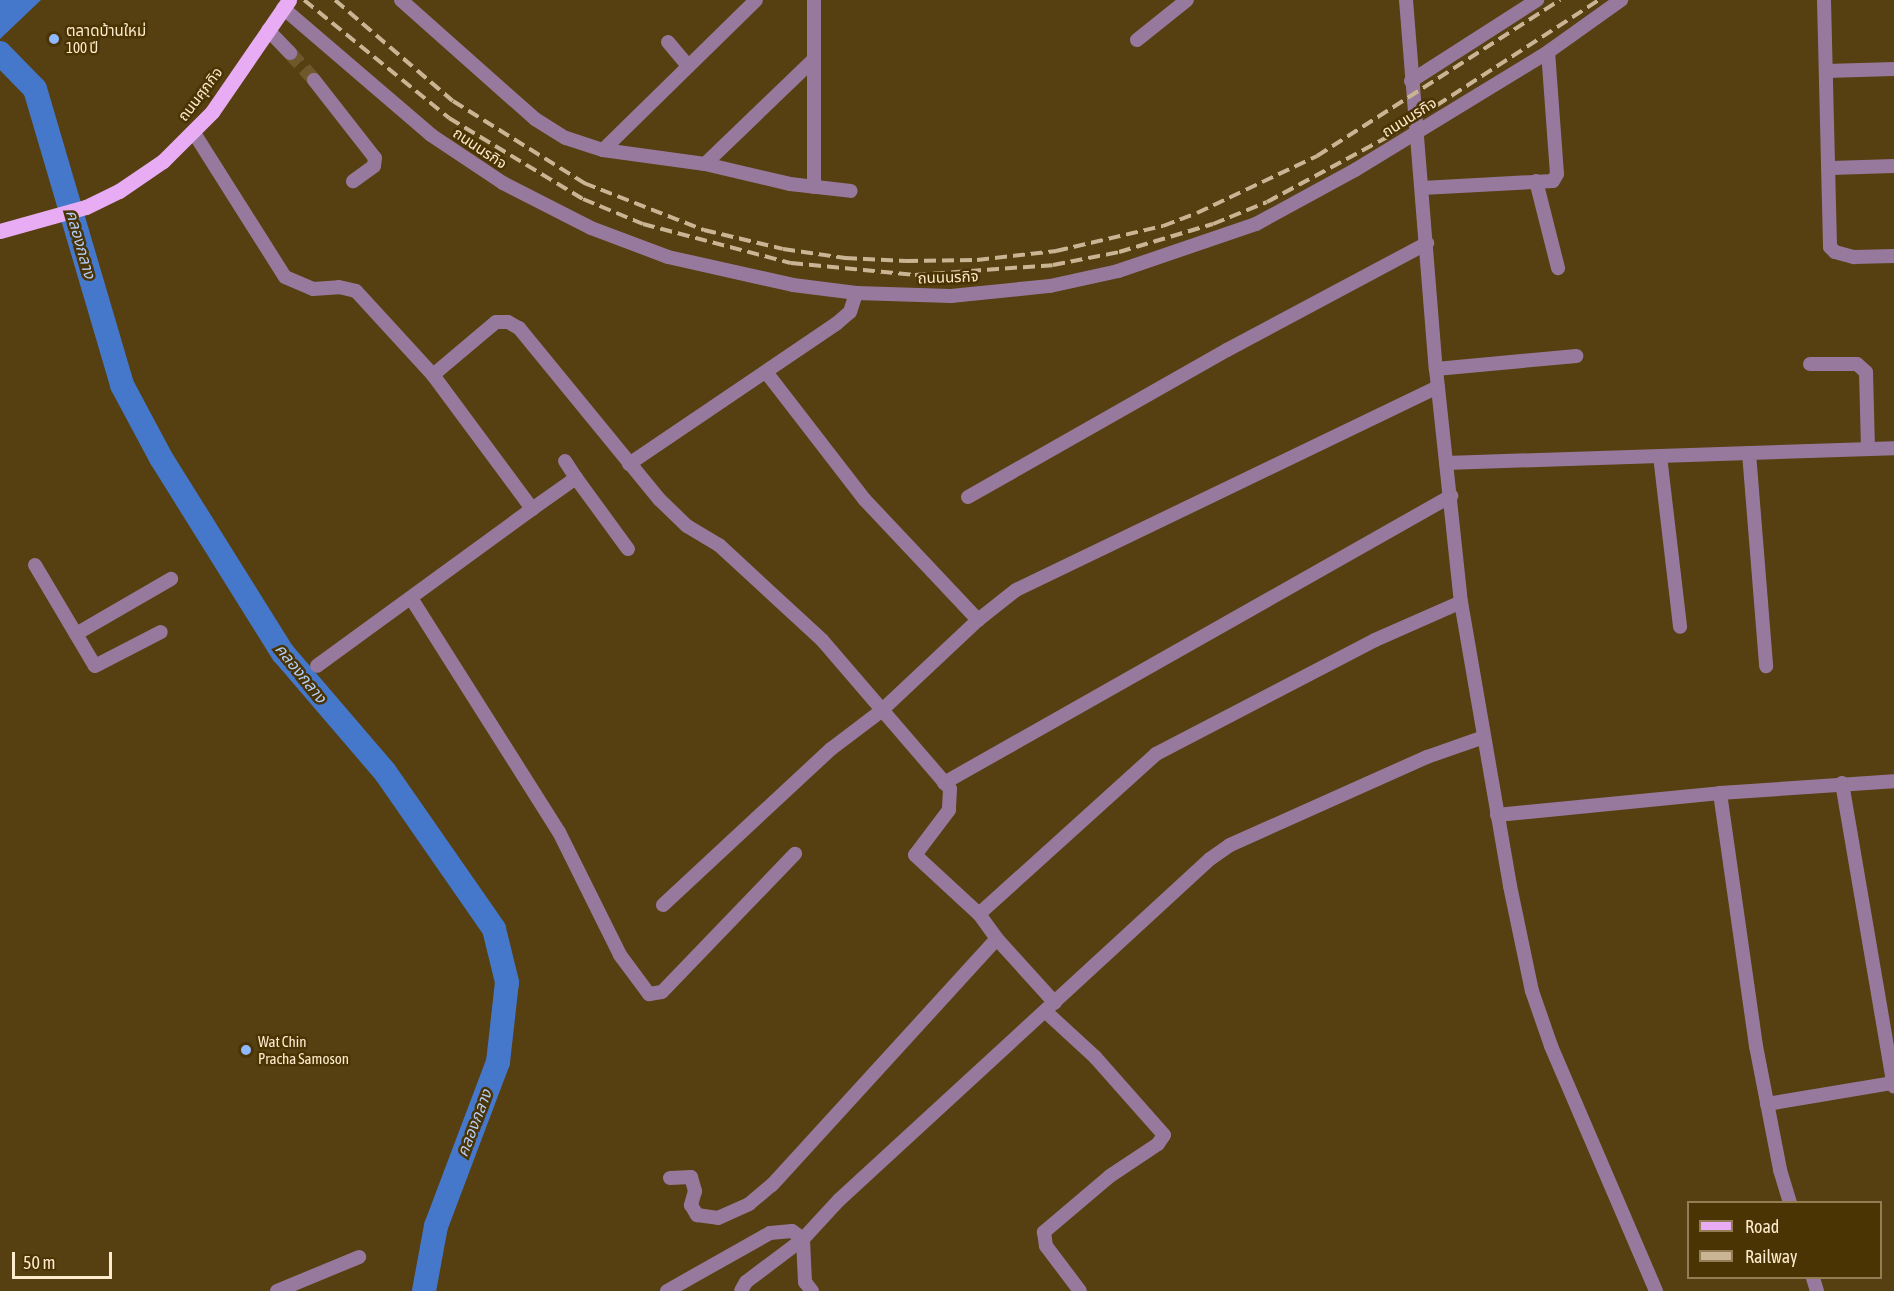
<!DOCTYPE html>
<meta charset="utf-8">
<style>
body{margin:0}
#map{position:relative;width:1894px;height:1291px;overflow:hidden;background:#563f10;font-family:"Asap Condensed","Noto Sans Thai",sans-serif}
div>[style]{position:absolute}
.water>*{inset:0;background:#4577ca}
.river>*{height:24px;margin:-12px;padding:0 12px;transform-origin:12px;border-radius:12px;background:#4577ca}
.minor-tunnel>*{height:14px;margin-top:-7px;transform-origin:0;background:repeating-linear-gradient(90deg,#6f592c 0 14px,transparent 0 21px)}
.minor>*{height:14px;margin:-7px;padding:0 7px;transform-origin:7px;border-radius:7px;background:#97799d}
.major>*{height:15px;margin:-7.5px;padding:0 7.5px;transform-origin:7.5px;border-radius:7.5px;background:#e8acf5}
.rail>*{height:4px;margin-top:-2px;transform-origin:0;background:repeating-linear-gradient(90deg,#c9b593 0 12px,transparent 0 18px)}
.dots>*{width:16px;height:16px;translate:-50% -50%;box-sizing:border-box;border:3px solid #4b3403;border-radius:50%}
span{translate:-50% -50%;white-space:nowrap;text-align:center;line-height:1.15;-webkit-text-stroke:5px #4b3403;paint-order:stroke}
.poi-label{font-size:15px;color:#fdebce}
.left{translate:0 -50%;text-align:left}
.street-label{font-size:15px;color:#fdebce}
.water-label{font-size:16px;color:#b3cefa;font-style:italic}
.legend{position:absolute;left:1687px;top:1201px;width:195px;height:78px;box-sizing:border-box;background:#4b3403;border:2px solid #927d54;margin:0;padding:8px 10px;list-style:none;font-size:18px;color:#fdebce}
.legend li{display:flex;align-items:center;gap:12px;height:30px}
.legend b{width:30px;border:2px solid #927d54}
.scale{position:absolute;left:12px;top:1252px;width:100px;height:27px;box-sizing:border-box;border:3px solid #fdebce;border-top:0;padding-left:8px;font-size:18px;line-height:21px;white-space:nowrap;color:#fdebce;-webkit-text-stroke:4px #4b3403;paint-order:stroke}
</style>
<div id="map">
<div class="water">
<div style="clip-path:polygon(0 0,41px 0,0 39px)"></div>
</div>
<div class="river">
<div style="left:0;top:53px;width:50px;rotate:45.8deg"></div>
<div style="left:35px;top:89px;width:309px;rotate:73.6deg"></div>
<div style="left:122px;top:385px;width:83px;rotate:61.9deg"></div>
<div style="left:161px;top:458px;width:230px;rotate:58deg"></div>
<div style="left:283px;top:653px;width:157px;rotate:49.4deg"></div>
<div style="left:385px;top:772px;width:191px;rotate:55.2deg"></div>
<div style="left:494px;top:929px;width:55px;rotate:76.2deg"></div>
<div style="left:507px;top:982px;width:81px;rotate:96.4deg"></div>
<div style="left:498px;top:1062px;width:175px;rotate:110.7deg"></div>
<div style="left:436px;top:1226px;width:66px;rotate:100.5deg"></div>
</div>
<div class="minor-tunnel">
<div style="left:290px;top:53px;width:36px;rotate:48deg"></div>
</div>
<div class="minor">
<div style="left:401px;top:0;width:179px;rotate:41.6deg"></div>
<div style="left:535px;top:119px;width:36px;rotate:32deg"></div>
<div style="left:566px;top:138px;width:39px;rotate:18deg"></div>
<div style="left:603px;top:150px;width:103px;rotate:7.8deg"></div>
<div style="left:705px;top:164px;width:87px;rotate:13.2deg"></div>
<div style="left:790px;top:184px;width:61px;rotate:6.5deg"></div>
<div style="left:1406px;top:0;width:370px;rotate:85.4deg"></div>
<div style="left:1436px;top:369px;width:234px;rotate:83.9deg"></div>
<div style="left:1461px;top:602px;width:288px;rotate:80.2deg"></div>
<div style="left:1510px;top:886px;width:107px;rotate:78.2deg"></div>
<div style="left:1532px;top:991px;width:58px;rotate:70.9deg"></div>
<div style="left:1551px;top:1046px;width:267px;rotate:66.8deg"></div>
<div style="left:1824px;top:0;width:247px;rotate:88.6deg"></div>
<div style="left:1830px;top:247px;width:7px;rotate:45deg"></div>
<div style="left:1835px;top:252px;width:20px;rotate:15deg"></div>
<div style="left:1854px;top:257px;width:40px;rotate:-1.4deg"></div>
<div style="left:283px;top:8px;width:195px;rotate:40.6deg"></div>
<div style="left:431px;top:135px;width:87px;rotate:33.7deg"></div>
<div style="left:503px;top:183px;width:99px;rotate:27.1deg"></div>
<div style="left:591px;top:228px;width:82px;rotate:20.6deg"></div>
<div style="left:668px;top:257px;width:128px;rotate:12.6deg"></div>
<div style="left:793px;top:285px;width:64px;rotate:7.2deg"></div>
<div style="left:856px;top:293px;width:95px;rotate:1.8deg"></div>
<div style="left:951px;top:296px;width:100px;rotate:-5.8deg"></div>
<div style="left:1050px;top:286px;width:70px;rotate:-12.4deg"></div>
<div style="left:1118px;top:271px;width:146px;rotate:-18.8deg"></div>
<div style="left:1256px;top:224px;width:113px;rotate:-28.6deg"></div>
<div style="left:1355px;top:170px;width:226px;rotate:-31.4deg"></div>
<div style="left:1548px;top:52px;width:90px;rotate:-35.5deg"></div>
<div style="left:268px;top:30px;width:32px;rotate:46deg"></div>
<div style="left:1137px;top:40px;width:64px;rotate:-38.7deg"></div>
<div style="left:668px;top:42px;width:31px;rotate:50deg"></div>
<div style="left:1826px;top:71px;width:68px;rotate:-1.7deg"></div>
<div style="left:314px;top:80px;width:99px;rotate:52deg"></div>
<div style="left:375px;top:158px;width:8px;rotate:97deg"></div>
<div style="left:374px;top:166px;width:26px;rotate:144deg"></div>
<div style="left:1411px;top:81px;width:150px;rotate:-32.7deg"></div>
<div style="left:194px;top:133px;width:170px;rotate:57.7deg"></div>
<div style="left:285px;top:277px;width:30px;rotate:23deg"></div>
<div style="left:313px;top:289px;width:26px;rotate:-4deg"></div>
<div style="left:339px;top:287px;width:17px;rotate:13deg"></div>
<div style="left:356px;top:291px;width:114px;rotate:47.5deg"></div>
<div style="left:433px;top:375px;width:167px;rotate:53.5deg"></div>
<div style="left:532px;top:509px;width:266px;rotate:143.9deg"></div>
<div style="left:603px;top:150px;width:214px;rotate:-44.4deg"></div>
<div style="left:705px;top:164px;width:150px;rotate:-43.9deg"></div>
<div style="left:1831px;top:168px;width:63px;rotate:-1.8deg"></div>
<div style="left:1536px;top:181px;width:90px;rotate:75.8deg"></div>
<div style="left:814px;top:187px;width:187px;rotate:-90deg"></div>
<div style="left:1422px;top:188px;width:131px;rotate:-3.1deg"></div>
<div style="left:1553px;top:181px;width:8px;rotate:-60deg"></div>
<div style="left:1557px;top:174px;width:122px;rotate:-94.2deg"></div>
<div style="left:1810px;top:364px;width:47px"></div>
<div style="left:1857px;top:364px;width:12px;rotate:42deg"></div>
<div style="left:1866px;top:372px;width:77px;rotate:88.5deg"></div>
<div style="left:1436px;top:369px;width:141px;rotate:-5.3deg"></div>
<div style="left:766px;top:372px;width:162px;rotate:52.3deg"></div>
<div style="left:865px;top:500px;width:165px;rotate:46.7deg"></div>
<div style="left:433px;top:375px;width:82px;rotate:-40.1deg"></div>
<div style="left:496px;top:322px;width:12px"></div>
<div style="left:508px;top:322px;width:13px;rotate:29deg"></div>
<div style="left:519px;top:328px;width:222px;rotate:50.7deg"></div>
<div style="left:660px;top:500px;width:37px;rotate:44deg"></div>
<div style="left:687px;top:526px;width:37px;rotate:31deg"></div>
<div style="left:719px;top:545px;width:140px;rotate:42.7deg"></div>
<div style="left:822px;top:640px;width:196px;rotate:49.3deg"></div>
<div style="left:950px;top:789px;width:21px;rotate:93deg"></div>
<div style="left:949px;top:810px;width:56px;rotate:127.1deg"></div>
<div style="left:915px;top:855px;width:87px;rotate:42.7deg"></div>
<div style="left:979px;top:914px;width:31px;rotate:54deg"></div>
<div style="left:997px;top:939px;width:86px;rotate:47.8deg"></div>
<div style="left:1749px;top:453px;width:214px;rotate:85.4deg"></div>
<div style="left:1660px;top:456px;width:172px;rotate:83.3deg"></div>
<div style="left:565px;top:461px;width:20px;rotate:57deg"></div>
<div style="left:1446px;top:463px;width:448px;rotate:-1.9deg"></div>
<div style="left:629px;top:464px;width:250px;rotate:-34.1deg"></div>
<div style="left:836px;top:324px;width:18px;rotate:-41deg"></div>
<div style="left:850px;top:312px;width:20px;rotate:-72deg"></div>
<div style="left:968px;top:497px;width:298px;rotate:-29.6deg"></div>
<div style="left:1227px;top:350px;width:227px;rotate:-28.1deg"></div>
<div style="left:532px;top:509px;width:54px;rotate:-35.2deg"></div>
<div style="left:576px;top:478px;width:88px;rotate:53.8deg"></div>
<div style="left:35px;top:565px;width:117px;rotate:59.3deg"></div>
<div style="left:95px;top:666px;width:74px;rotate:-27.3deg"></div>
<div style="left:411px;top:598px;width:277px;rotate:57.7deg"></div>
<div style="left:559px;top:832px;width:137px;rotate:63.6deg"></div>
<div style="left:620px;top:955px;width:49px;rotate:53.4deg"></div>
<div style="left:649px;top:994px;width:13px;rotate:-9deg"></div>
<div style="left:662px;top:992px;width:192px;rotate:-46.1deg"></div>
<div style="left:76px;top:634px;width:110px;rotate:-30.1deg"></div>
<div style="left:944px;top:783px;width:583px;rotate:-29.51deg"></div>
<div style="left:1842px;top:783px;width:308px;rotate:80.3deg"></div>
<div style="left:1720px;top:793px;width:256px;rotate:81.9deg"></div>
<div style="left:1756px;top:1046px;width:126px;rotate:79deg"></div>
<div style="left:1780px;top:1170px;width:34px;rotate:73deg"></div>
<div style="left:1497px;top:815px;width:224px;rotate:-5.6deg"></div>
<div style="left:1720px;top:793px;width:174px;rotate:-3.9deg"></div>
<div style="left:663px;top:905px;width:229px;rotate:-42.9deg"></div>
<div style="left:831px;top:749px;width:61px;rotate:-37.1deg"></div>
<div style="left:880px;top:712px;width:134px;rotate:-43.2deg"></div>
<div style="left:978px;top:620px;width:48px;rotate:-38.3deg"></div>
<div style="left:1016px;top:590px;width:468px;rotate:-25.7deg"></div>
<div style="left:979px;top:914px;width:239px;rotate:-42.1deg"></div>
<div style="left:1156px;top:754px;width:247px;rotate:-27.5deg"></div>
<div style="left:1375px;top:640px;width:94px;rotate:-23.8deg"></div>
<div style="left:1045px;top:1011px;width:68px;rotate:42.6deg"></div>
<div style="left:1095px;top:1057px;width:104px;rotate:48.5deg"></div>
<div style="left:1164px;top:1135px;width:11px;rotate:124deg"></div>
<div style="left:1158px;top:1144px;width:58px;rotate:146.3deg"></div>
<div style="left:1110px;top:1176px;width:87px;rotate:139.7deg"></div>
<div style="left:1044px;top:1232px;width:14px;rotate:82deg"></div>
<div style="left:1046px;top:1246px;width:56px;rotate:52.9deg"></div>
<div style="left:1767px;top:1104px;width:128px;rotate:-9.5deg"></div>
<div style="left:670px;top:1178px;width:21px;rotate:-3deg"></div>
<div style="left:691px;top:1177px;width:15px;rotate:74deg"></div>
<div style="left:695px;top:1191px;width:15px;rotate:106deg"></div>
<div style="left:691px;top:1205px;width:12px;rotate:59deg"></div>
<div style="left:697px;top:1215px;width:21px;rotate:8deg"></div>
<div style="left:718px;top:1218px;width:34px;rotate:-24deg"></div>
<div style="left:749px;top:1204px;width:30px;rotate:-40deg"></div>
<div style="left:772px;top:1185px;width:333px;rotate:-47.6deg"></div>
<div style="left:1813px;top:1278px;width:14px;rotate:73deg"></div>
<div style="left:277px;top:1291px;width:89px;rotate:-22.5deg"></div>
<div style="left:667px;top:1291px;width:118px;rotate:-29.4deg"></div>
<div style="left:770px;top:1233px;width:22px;rotate:-5deg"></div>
<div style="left:792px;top:1231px;width:14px;rotate:36deg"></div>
<div style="left:803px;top:1239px;width:71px;rotate:143deg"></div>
<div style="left:746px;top:1282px;width:10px;rotate:119deg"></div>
<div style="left:812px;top:1291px;width:11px;rotate:-128deg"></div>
<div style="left:805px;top:1282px;width:43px;rotate:-92.7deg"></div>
<div style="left:803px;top:1239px;width:53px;rotate:-47.3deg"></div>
<div style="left:839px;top:1200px;width:504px;rotate:-42.59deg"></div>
<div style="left:1210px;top:859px;width:24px;rotate:-35deg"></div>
<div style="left:1230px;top:845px;width:216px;rotate:-24.1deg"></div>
<div style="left:1427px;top:757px;width:60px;rotate:-19.3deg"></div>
</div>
<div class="major">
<div style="left:0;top:231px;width:89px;rotate:-15.6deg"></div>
<div style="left:86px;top:207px;width:37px;rotate:-26deg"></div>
<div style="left:119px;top:191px;width:53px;rotate:-34.3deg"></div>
<div style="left:163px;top:161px;width:69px;rotate:-45deg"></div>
<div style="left:212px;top:112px;width:136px;rotate:-55.5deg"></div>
</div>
<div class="rail">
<div style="left:304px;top:0;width:187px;rotate:39.1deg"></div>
<div style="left:449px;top:118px;width:157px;rotate:31.2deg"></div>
<div style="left:583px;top:199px;width:65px;rotate:22.6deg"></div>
<div style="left:643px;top:224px;width:153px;rotate:14.8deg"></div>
<div style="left:791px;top:263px;width:125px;rotate:5.5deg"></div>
<div style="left:915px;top:275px;width:138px;rotate:-4.1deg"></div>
<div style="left:1053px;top:265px;width:67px;rotate:-11.1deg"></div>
<div style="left:1119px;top:252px;width:98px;rotate:-16.6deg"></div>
<div style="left:1213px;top:224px;width:58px;rotate:-22.2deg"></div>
<div style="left:1267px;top:202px;width:141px;rotate:-28.4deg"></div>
<div style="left:1391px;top:135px;width:248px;rotate:-33deg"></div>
<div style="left:335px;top:0;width:155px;rotate:40.6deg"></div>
<div style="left:453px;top:101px;width:155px;rotate:32deg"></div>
<div style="left:584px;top:183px;width:129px;rotate:21.4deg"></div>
<div style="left:704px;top:230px;width:81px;rotate:13.5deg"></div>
<div style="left:783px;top:249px;width:63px;rotate:8.3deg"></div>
<div style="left:845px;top:258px;width:61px;rotate:2.8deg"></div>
<div style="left:906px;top:261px;width:71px;rotate:-0.8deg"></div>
<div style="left:977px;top:260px;width:80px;rotate:-6.5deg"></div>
<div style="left:1056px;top:251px;width:110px;rotate:-13.2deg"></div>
<div style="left:1163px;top:226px;width:36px;rotate:-21deg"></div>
<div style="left:1197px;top:213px;width:133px;rotate:-25.4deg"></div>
<div style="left:1317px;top:156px;width:289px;rotate:-32.7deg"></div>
</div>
<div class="dots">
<div style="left:54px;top:39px;background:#8fb8fd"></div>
<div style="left:246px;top:1050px;background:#8fb8fd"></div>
</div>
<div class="poi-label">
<span class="left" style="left:66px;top:39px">ตลาดบ้านใหม่<br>100 ปี</span>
<span class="left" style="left:258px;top:1050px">Wat Chin<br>Pracha Samoson</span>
</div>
<div class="street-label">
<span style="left:200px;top:94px;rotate:-53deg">ถนนศุภกิจ</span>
<span style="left:1409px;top:117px;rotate:-32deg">ถนนนรกิจ</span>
<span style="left:480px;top:148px;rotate:34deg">ถนนนรกิจ</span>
<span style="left:948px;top:277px;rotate:-2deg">ถนนนรกิจ</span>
</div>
<div class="water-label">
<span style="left:81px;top:244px;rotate:74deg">คลองกลาง</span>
<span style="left:301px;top:673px;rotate:51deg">คลองกลาง</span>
<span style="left:474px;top:1123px;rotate:-69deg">คลองกลาง</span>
</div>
<ul class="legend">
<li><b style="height:8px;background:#e8acf5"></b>Road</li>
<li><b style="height:8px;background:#c9b593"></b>Railway</li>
</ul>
<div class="scale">50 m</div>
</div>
